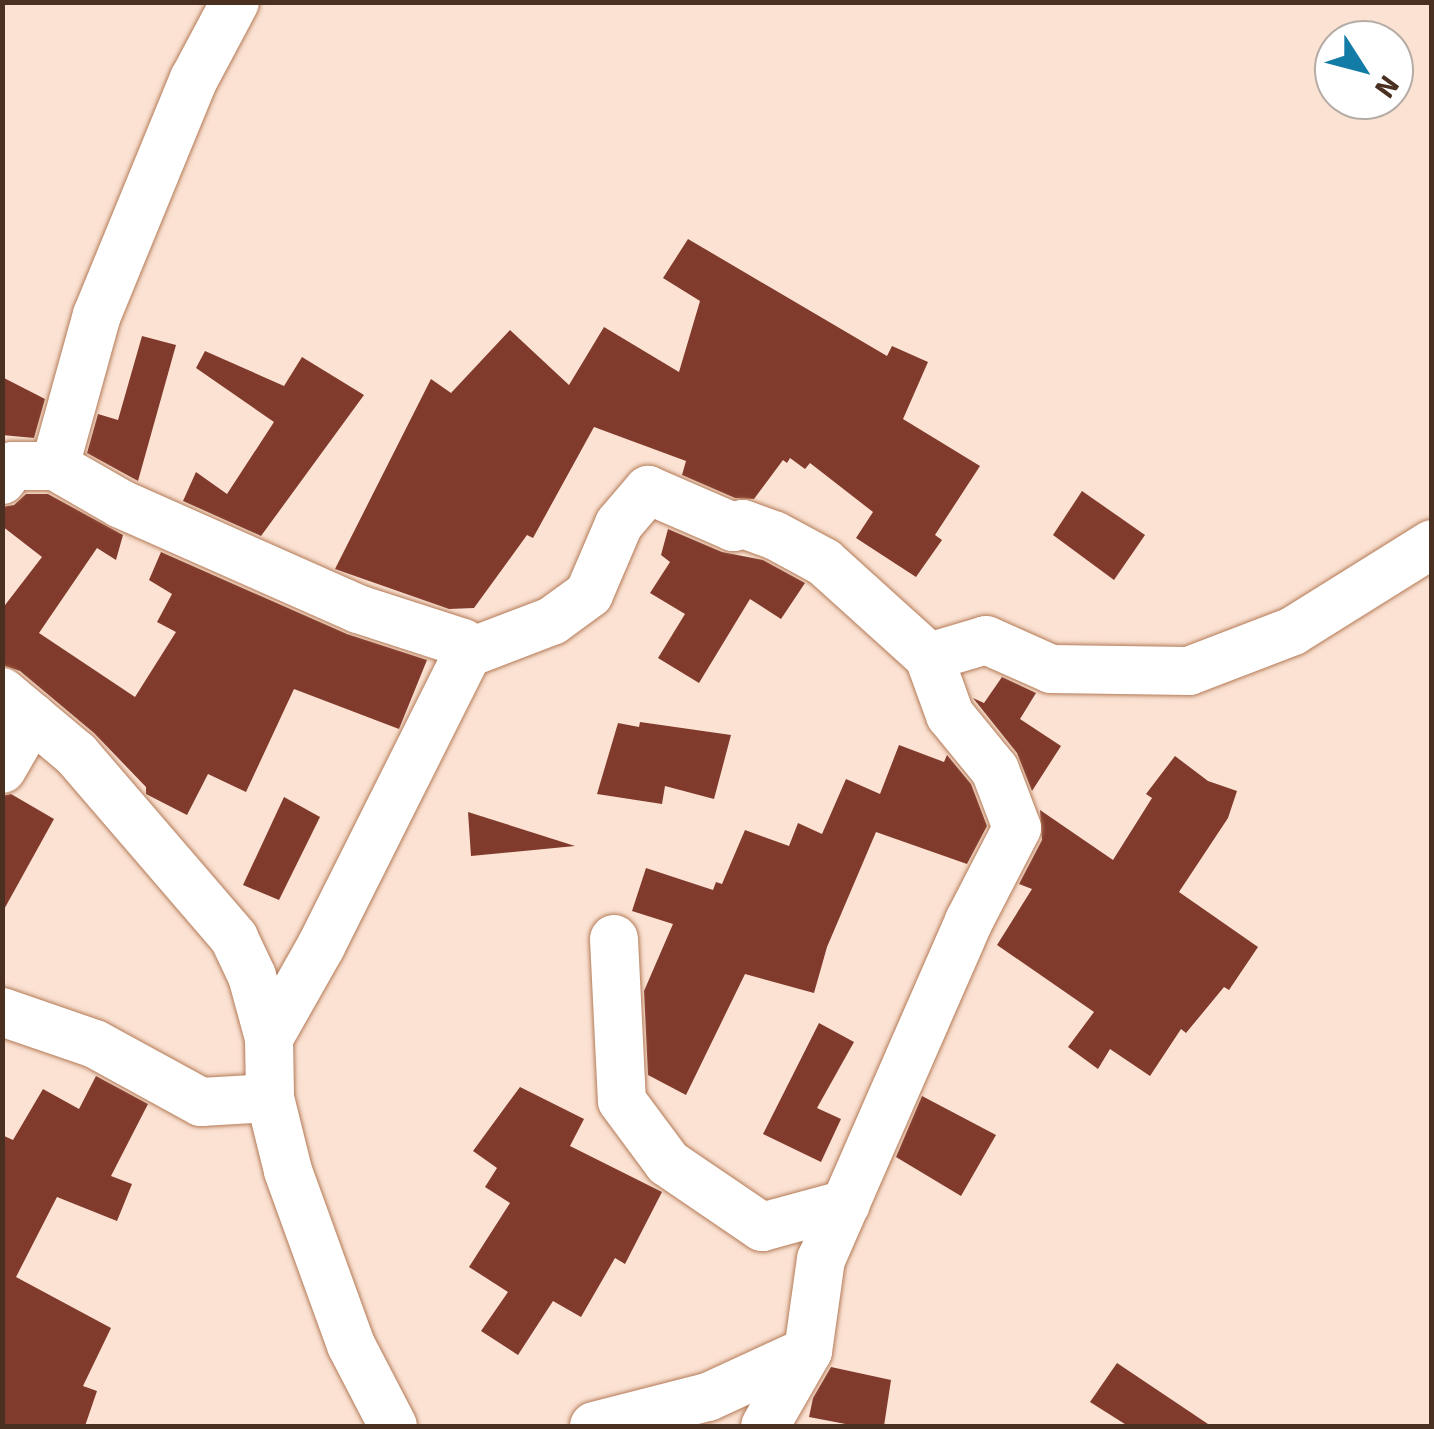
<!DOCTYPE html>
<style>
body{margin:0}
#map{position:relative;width:1434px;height:1429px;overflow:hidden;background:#fbe2d3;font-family:Signika,sans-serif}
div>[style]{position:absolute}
.building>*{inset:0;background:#813b2d}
.roads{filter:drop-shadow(0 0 2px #b37a57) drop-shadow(0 0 2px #b37a57)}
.minor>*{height:48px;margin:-24px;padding:0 24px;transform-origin:24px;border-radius:24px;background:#fff}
span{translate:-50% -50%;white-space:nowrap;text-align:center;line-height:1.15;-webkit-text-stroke:10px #fff;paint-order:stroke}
.frame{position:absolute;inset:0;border:5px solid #493021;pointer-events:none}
.north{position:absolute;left:1314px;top:20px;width:100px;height:100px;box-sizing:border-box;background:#fff;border:2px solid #b6aca6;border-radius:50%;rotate:126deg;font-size:28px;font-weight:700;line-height:40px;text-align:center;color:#493021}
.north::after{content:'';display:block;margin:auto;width:35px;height:45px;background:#137ca6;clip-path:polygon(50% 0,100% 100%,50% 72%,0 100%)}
</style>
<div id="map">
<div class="building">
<div style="clip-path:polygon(688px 239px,887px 356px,892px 346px,928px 362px,903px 419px,980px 466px,935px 535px,942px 540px,916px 577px,856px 538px,873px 512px,810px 463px,805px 469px,790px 458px,787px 463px,783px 460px,754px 499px,735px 498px,682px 475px,686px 461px,594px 427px,533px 538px,527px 535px,474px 608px,449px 609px,335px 569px,431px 379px,451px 393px,510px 330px,569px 385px,604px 327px,679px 372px,700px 301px,663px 278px)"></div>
<div style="clip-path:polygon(142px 336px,176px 345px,138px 481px,87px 453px,98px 414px,118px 420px)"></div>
<div style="clip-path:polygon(205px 351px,284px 386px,302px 357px,364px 395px,261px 536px,183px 501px,196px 472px,227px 494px,274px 422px,196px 368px)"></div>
<div style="clip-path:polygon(2px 377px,45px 399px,34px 438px,2px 435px)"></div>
<div style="clip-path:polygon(1082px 491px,1145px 535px,1114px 580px,1053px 535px)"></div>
<div style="clip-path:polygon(26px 494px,48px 494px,123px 535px,116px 560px,97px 548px,39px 633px,135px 697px,176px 632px,157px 622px,172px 594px,149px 580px,161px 552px,347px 634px,427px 660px,399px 729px,294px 689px,246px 792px,208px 774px,187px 815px,146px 794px,146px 787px,94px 733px,20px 671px,2px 665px,2px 609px,42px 557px,2px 526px,2px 507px,14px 505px)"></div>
<div style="clip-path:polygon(668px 529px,722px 552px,763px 560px,805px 583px,781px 619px,750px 599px,699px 683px,658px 658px,685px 614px,650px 593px,670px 562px,661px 555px)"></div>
<div style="clip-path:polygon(1002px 677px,1036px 693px,1020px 719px,1061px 746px,1032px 791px,1017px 753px,973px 698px,984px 703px)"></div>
<div style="clip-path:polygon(640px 722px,731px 735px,714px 799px,665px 786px,662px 804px,597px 794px,618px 723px,639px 727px)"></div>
<div style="clip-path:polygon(899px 745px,944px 762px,947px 755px,971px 784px,987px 826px,967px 864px,876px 832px,827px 947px,814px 993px,745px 974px,686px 1095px,648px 1075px,644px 991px,673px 924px,632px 911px,646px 868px,713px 890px,716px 882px,722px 884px,745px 830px,789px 846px,798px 823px,822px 834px,846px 779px,880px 794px)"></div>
<div style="clip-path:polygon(1175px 756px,1208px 781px,1237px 791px,1228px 818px,1179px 892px,1258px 947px,1229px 990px,1224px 987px,1186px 1033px,1181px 1029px,1150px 1076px,1110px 1049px,1098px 1069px,1068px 1047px,1094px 1012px,997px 945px,1032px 889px,1019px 884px,1042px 840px,1040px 810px,1113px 860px,1152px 798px,1146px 794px)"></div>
<div style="clip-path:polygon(11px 794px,54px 819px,2px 913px,2px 796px)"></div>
<div style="clip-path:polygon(284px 797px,320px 817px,279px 900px,243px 885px)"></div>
<div style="clip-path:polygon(468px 812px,575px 846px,471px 856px)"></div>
<div style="clip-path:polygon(819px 1023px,854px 1042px,817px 1108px,841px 1119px,821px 1162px,763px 1134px)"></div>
<div style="clip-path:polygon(96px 1076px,148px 1104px,111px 1176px,132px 1184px,117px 1221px,57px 1197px,16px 1277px,111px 1328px,83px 1386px,97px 1391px,85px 1426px,2px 1426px,2px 1135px,13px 1140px,43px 1089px,79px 1109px)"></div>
<div style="clip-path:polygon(520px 1087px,584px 1119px,570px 1146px,662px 1192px,625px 1264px,615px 1258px,581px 1317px,553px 1301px,518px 1355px,481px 1331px,508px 1292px,469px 1267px,510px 1203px,485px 1187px,497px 1168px,473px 1151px)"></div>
<div style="clip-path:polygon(922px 1096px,996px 1135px,961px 1196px,896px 1157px)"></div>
<div style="clip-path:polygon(1117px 1363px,1211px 1426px,1128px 1426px,1090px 1402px)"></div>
<div style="clip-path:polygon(831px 1367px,891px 1380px,884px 1426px,856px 1426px,809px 1417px,813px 1398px)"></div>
</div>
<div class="roads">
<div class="minor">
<div style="left:55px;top:466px;width:157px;rotate:-74.5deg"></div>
<div style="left:97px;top:315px;width:255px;rotate:-67.7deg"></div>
<div style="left:194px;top:79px;width:87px;rotate:-62deg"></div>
<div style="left:2px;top:480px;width:17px;rotate:-54deg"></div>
<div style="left:12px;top:466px;width:43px"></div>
<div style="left:55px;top:466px;width:76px;rotate:29.9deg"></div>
<div style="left:121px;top:504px;width:259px;rotate:23.9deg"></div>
<div style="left:358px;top:609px;width:110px;rotate:17.9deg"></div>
<div style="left:463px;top:643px;width:11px;rotate:63deg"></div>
<div style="left:929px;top:657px;width:59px;rotate:-16.6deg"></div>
<div style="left:986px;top:640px;width:71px;rotate:24deg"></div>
<div style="left:1051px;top:669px;width:138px;rotate:0.8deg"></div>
<div style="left:1189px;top:671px;width:111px;rotate:-21deg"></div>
<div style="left:1293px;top:631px;width:164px;rotate:-32deg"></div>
<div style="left:2px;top:692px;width:97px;rotate:40deg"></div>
<div style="left:76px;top:754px;width:243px;rotate:49.3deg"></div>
<div style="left:234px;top:938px;width:42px;rotate:64.7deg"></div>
<div style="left:252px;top:976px;width:64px;rotate:74.7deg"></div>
<div style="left:269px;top:1038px;width:60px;rotate:89deg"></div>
<div style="left:270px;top:1098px;width:75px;rotate:76.1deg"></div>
<div style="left:288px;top:1171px;width:185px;rotate:70.1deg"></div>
<div style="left:351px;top:1345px;width:91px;rotate:62.6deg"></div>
<div style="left:2px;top:769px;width:60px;rotate:-60deg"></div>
<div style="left:614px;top:939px;width:162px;rotate:87.2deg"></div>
<div style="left:622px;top:1101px;width:77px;rotate:53.4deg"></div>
<div style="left:668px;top:1163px;width:114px;rotate:34.2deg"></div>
<div style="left:762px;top:1227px;width:87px;rotate:-15.3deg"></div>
<div style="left:2px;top:1012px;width:98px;rotate:19deg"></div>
<div style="left:95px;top:1044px;width:121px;rotate:28.7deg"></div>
<div style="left:201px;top:1102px;width:69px;rotate:-3.3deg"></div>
<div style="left:269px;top:1038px;width:106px;rotate:-60.5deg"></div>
<div style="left:321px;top:946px;width:328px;rotate:-63.4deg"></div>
<div style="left:468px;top:653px;width:90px;rotate:-20.9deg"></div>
<div style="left:552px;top:621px;width:46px;rotate:-36.1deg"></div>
<div style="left:589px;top:594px;width:76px;rotate:-66.8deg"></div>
<div style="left:619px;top:524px;width:45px;rotate:-49.5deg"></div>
<div style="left:648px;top:490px;width:93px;rotate:23.5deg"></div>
<div style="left:733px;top:527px;width:10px;rotate:-17deg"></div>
<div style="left:743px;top:524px;width:33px;rotate:20deg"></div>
<div style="left:774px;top:535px;width:57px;rotate:28.4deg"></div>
<div style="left:824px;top:562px;width:142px;rotate:42.1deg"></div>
<div style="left:929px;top:657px;width:62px;rotate:70.1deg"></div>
<div style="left:950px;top:715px;width:71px;rotate:50.7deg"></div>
<div style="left:995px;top:770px;width:62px;rotate:69.2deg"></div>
<div style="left:1017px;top:828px;width:105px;rotate:117.3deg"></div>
<div style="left:969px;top:921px;width:369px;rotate:113.6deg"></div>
<div style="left:821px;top:1259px;width:93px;rotate:98deg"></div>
<div style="left:808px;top:1351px;width:86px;rotate:119.8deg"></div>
<div style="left:594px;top:1426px;width:118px;rotate:-14.3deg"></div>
<div style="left:708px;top:1397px;width:110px;rotate:-24.7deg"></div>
</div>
</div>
<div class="frame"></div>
<div class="north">N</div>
</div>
